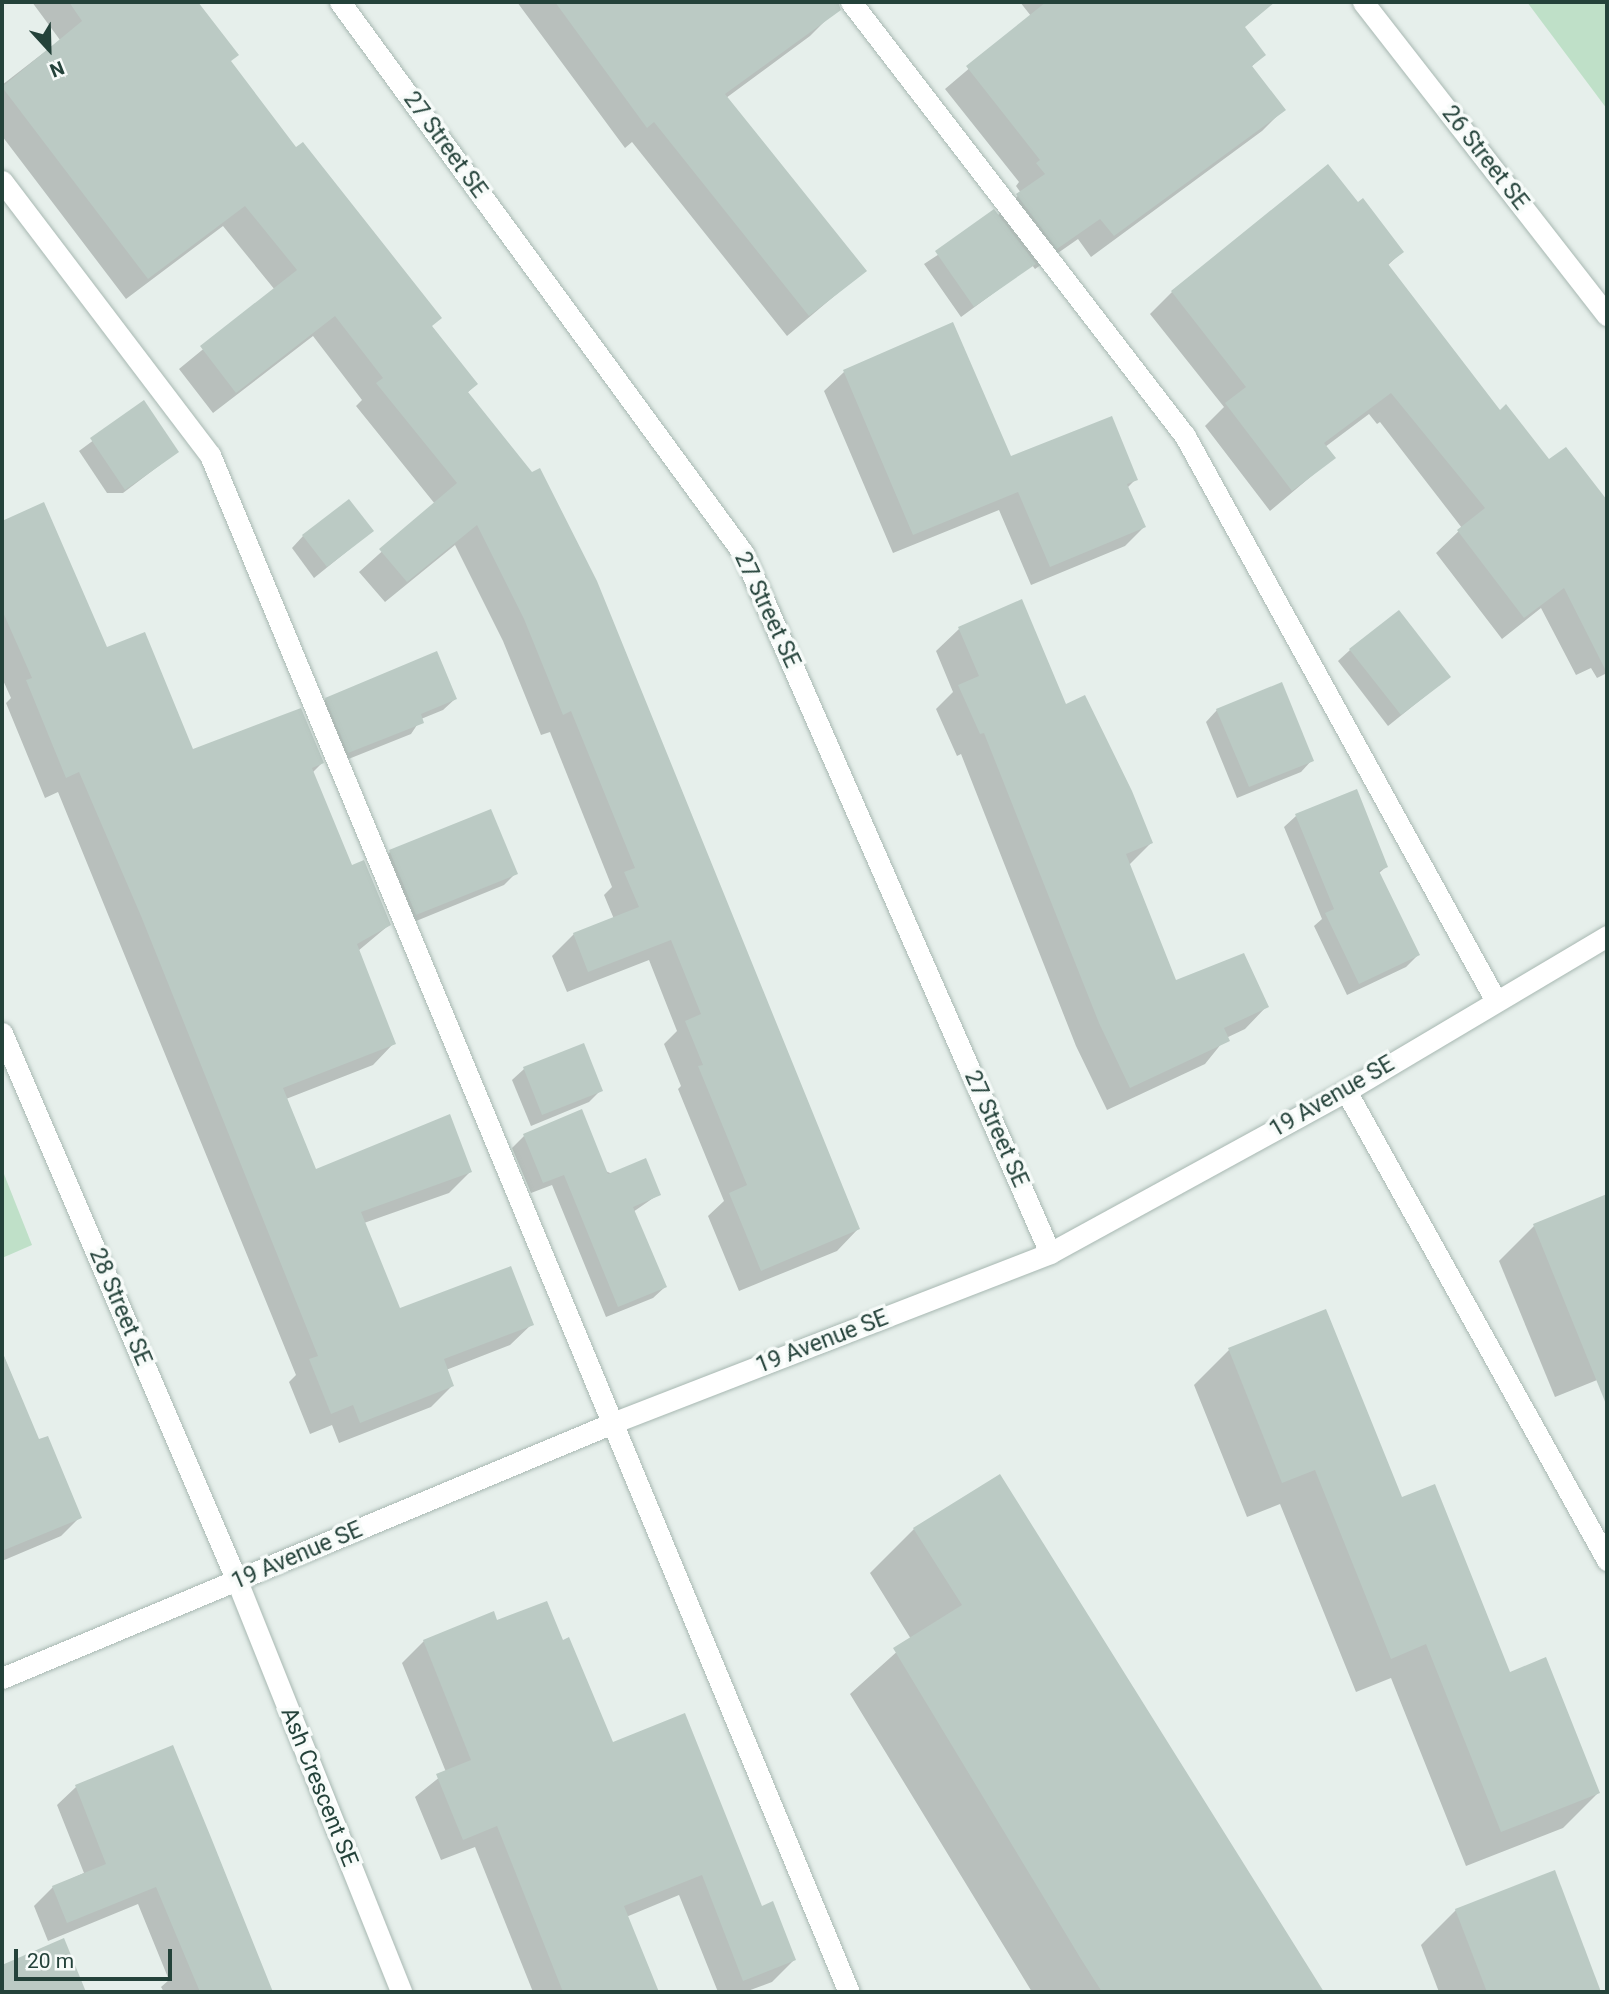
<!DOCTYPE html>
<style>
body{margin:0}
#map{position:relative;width:1609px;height:1994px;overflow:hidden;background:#e6efeb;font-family:Roboto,sans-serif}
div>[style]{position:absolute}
.green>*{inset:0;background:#bfe0c8}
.shadow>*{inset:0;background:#0003}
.building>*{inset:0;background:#bbcac4}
.roads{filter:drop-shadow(0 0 2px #a8b8b2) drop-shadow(0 0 2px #a8b8b2)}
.minor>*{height:21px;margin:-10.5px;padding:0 10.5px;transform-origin:10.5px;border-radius:10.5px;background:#fff}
span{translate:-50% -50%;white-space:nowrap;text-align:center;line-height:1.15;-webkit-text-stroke:7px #f7fbf9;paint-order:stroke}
.street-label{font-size:23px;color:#24423a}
.frame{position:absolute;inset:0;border:4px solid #24423a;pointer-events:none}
.north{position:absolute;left:14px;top:14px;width:70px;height:70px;-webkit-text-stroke:5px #f7fbf9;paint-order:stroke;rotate:158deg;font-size:19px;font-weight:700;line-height:28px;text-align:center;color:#24423a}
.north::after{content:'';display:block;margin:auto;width:24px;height:32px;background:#24423a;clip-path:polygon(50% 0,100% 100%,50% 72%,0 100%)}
.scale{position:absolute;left:14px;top:1949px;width:158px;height:32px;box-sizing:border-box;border:4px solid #24423a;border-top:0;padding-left:9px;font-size:21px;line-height:24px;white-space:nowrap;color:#24423a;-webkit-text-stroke:5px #f7fbf9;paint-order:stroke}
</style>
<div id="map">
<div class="green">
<div style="clip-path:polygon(1527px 2px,1607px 2px,1607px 109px)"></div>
<div style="clip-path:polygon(2px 1169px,32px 1245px,2px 1258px)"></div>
</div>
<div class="shadow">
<div style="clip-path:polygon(32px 2px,195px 2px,236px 55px,229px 62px,476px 384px,467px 393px,858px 1229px,837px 1251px,739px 1291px,708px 1216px,724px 1201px,678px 1089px,681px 1086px,664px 1044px,677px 1031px,649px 960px,567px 992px,552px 956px,574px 934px,614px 919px,604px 895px,612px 887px,550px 732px,541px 735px,503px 641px,455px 545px,385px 602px,359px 572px,435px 504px,356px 406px,362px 400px,313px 336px,213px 413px,179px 369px,275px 290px,223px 226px,126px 299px,2px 136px,2px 85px,60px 40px)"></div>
<div style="clip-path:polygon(517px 2px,646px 2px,670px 33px,707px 46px,765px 2px,822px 2px,831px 15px,810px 36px,726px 98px,865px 270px,787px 336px,632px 142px,625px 148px)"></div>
<div style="clip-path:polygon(1020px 2px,1223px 2px,1264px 55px,1251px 67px,1284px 109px,1262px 131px,1091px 257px,1078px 239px,1035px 269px,1032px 265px,961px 317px,924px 264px,997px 216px,1021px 193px,1016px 186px,1019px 182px,945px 89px,1031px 16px)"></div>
<div style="clip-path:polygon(1357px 204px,1402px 252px,1387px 266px,1499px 413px,1548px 462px,1565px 449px,1607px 503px,1607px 673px,1597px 678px,1591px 668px,1576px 675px,1541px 608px,1502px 639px,1436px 553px,1462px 528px,1380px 422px,1377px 424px,1369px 414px,1325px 447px,1333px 458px,1270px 511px,1205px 426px,1224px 407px,1150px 314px,1172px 292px)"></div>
<div style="clip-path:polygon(952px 324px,1010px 458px,1136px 479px,1127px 488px,1144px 527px,1125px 546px,1031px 585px,999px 510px,893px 553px,824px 391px,844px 372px)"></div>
<div style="clip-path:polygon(144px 403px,177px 452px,123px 493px,107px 493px,79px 451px)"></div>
<div style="clip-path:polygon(43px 505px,106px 649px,192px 752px,322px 763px,312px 773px,351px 868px,389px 925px,358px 951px,394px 1043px,373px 1065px,286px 1099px,315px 1171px,470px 1172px,449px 1193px,364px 1223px,399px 1310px,532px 1324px,510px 1345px,446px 1370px,452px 1386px,431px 1407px,339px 1443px,332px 1425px,310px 1434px,289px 1382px,296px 1375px,58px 792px,45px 798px,6px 703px,11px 698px,2px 678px,2px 523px)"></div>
<div style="clip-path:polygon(372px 531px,314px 578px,292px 548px,303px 536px)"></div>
<div style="clip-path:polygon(959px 629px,1065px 706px,1151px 843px,1129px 865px,1175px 982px,1267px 1006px,1245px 1029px,1226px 1038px,1205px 1064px,1107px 1110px,1076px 1046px,961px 754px,957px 756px,936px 709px,953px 692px,936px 651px)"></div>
<div style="clip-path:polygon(1350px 650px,1449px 677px,1388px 726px,1338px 661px)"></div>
<div style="clip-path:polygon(326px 699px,455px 699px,443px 710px,421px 719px,411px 734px,336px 764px,314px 711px)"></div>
<div style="clip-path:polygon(1217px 710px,1312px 760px,1301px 772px,1237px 798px,1206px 722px)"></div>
<div style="clip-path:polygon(490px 811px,516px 873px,504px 885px,404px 926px,378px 864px,390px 852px)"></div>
<div style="clip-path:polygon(1296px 816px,1386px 867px,1378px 874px,1418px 955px,1406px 967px,1347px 995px,1314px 926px,1322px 919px,1284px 827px)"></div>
<div style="clip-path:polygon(524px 1069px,601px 1090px,589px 1102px,531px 1126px,512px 1080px)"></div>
<div style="clip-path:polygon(524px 1136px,659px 1194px,633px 1212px,665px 1287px,653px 1298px,606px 1317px,552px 1185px,531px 1193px,512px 1148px)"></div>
<div style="clip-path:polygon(1607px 1196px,1607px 1376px,1555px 1397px,1499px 1261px,1534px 1226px)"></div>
<div style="clip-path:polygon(1325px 1311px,1401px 1499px,1509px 1674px,1598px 1793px,1563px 1828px,1466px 1866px,1391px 1678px,1356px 1692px,1280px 1504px,1247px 1517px,1194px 1385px,1229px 1350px)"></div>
<div style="clip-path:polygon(2px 1352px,39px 1442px,80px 1517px,61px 1536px,2px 1561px)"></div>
<div style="clip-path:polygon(999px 1476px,1322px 1992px,1032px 1992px,850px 1694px,911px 1639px,870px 1573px,914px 1529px)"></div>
<div style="clip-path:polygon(496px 1622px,562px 1642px,612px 1745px,761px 1908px,794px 1960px,772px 1982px,745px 1992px,718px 1992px,679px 1895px,626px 1917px,657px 1992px,533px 1992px,475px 1847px,441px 1860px,415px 1797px,446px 1772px,402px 1663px,424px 1641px)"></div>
<div style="clip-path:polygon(172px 1748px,272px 1992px,164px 1992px,161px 1987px,169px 1980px,138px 1904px,48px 1941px,34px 1906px,53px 1887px,84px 1873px,57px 1805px,76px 1787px)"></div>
<div style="clip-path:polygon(1554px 1872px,1600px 1992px,1439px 1992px,1421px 1945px,1456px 1910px)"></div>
<div style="clip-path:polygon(63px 1941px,84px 1992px,2px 1992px,2px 1966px)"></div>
</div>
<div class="building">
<div style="clip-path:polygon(69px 2px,198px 2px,239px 55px,231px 61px,296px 147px,303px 142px,442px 318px,432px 326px,478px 384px,468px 392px,532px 472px,540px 468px,597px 581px,860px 1229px,761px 1271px,729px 1193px,747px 1185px,698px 1066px,703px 1065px,685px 1021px,701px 1014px,671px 940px,588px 972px,573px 933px,639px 907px,624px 872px,635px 868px,571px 711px,563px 715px,524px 619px,477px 525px,407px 582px,379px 549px,457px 483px,376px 383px,383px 378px,335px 316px,236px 393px,200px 346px,297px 270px,245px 206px,148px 279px,2px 87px,82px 21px)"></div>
<div style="clip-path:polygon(555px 2px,838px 2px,841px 10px,725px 94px,867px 271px,809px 316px,654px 122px,647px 128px)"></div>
<div style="clip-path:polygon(1046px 2px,1275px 2px,1245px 27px,1266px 55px,1252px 66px,1286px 110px,1114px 236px,1100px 219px,1057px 249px,1016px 194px,1045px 174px,1036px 163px,1040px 160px,966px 66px)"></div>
<div style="clip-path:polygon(1328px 164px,1358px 202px,1363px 198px,1404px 252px,1388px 264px,1500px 410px,1506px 404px,1549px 459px,1566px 447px,1607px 500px,1607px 673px,1564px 588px,1524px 618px,1457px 530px,1485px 508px,1391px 393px,1324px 443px,1336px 458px,1292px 491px,1225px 403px,1246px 387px,1171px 291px)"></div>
<div style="clip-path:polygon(994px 209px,1036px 264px,974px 307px,935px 251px)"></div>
<div style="clip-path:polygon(953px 322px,1011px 456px,1112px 416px,1138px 480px,1127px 484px,1146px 527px,1050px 567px,1018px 492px,913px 535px,843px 370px)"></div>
<div style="clip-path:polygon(144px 400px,179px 452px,125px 490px,90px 438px)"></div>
<div style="clip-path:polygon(349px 499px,374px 531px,327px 567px,302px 535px)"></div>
<div style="clip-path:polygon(44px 502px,107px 647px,145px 632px,193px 749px,301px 708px,324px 763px,312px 768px,352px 865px,364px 860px,391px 925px,357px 944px,396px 1044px,283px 1088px,316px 1169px,450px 1114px,472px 1172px,361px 1212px,400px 1308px,511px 1266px,534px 1325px,444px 1359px,454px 1386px,360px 1423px,353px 1405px,331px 1414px,309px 1359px,318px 1356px,141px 916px,79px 772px,66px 778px,26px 680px,32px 678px,2px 610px,2px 521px)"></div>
<div style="clip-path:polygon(1022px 599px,1066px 704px,1085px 695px,1132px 791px,1153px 843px,1126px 854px,1176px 980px,1244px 953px,1269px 1007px,1224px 1028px,1230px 1041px,1130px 1088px,1099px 1023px,984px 733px,980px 734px,958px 685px,979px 676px,958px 627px)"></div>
<div style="clip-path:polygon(1399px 610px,1451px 677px,1401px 715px,1349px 649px)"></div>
<div style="clip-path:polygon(437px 651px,457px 699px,421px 714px,424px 723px,348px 753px,325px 698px)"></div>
<div style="clip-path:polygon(1282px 682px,1314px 761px,1249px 787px,1216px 709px)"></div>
<div style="clip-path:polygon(1357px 789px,1388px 867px,1379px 871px,1420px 955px,1359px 984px,1325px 913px,1334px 909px,1295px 814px)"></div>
<div style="clip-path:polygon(491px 809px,518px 874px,416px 915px,389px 850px)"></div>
<div style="clip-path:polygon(584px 1043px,603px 1091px,542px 1115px,523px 1067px)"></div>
<div style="clip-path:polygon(582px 1109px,608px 1174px,646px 1158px,661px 1195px,633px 1207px,667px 1287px,618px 1307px,564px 1175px,543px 1183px,523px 1134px)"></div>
<div style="clip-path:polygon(1607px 1194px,1607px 1403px,1606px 1404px,1533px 1224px)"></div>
<div style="clip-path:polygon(1326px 1309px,1402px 1497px,1435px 1484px,1510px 1672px,1546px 1657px,1600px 1793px,1501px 1832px,1426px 1644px,1391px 1659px,1315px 1470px,1282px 1483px,1228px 1348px)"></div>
<div style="clip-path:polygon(2px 1351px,39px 1439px,48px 1436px,82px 1518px,2px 1551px)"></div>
<div style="clip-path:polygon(1000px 1474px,1324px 1992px,1102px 1992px,1081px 1959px,893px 1648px,962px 1605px,913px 1528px)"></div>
<div style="clip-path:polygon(547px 1601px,563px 1640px,569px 1637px,613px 1742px,685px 1713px,762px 1906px,773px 1901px,796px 1960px,743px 1981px,702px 1875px,624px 1906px,659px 1992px,563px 1992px,497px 1826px,463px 1840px,436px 1774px,471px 1760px,423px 1640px,494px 1611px,497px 1620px)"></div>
<div style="clip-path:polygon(173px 1745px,210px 1835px,273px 1992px,200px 1992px,156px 1887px,67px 1923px,52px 1886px,106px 1864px,75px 1785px)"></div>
<div style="clip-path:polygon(1555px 1870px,1601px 1992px,1487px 1992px,1455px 1909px)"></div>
<div style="clip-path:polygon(64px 1938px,86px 1992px,2px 1992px,2px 1965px)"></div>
</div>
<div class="roads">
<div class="minor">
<div style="left:340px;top:2px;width:683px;rotate:53.82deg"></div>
<div style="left:743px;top:553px;width:764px;rotate:66.32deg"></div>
<div style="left:851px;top:2px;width:548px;rotate:52.42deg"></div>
<div style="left:1185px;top:436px;width:645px;rotate:61.17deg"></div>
<div style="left:1363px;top:2px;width:397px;rotate:52.1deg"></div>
<div style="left:2px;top:181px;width:344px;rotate:52.8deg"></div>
<div style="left:210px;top:455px;width:1665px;rotate:67.43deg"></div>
<div style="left:2px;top:1033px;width:596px;rotate:66.79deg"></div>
<div style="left:237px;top:1581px;width:443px;rotate:68.2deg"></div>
<div style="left:1346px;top:1091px;width:537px;rotate:60.9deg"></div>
<div style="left:2px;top:1678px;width:664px;rotate:-22.67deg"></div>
<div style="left:615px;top:1422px;width:467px;rotate:-21.2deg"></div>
<div style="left:1050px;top:1253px;width:337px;rotate:-28.7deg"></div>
<div style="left:1346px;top:1091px;width:304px;rotate:-30.7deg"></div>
</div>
</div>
<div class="street-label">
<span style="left:445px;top:145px;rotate:54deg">27 Street SE</span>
<span style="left:1485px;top:158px;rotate:52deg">26 Street SE</span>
<span style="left:767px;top:610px;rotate:65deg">27 Street SE</span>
<span style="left:1332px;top:1097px;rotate:-30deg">19 Avenue SE</span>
<span style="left:996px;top:1129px;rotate:66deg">27 Street SE</span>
<span style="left:120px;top:1307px;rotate:67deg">28 Street SE</span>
<span style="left:822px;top:1342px;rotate:-21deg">19 Avenue SE</span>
<span style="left:297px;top:1556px;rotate:-23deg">19 Avenue SE</span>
<span style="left:319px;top:1787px;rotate:68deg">Ash Crescent SE</span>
</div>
<div class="frame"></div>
<div class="north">N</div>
<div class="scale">20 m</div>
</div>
